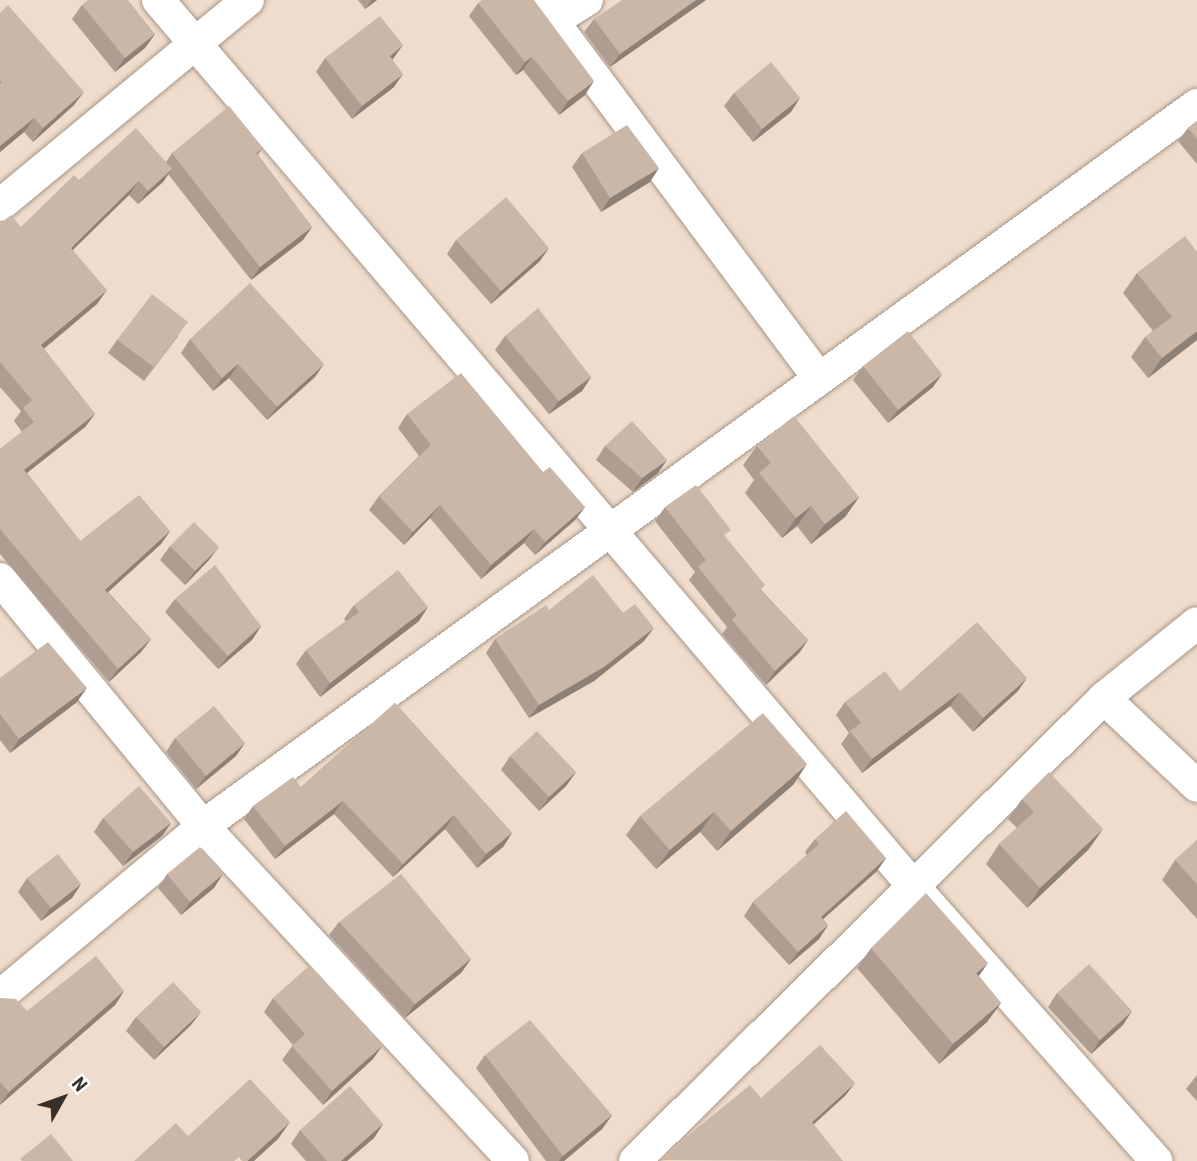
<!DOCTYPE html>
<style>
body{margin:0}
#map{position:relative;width:1197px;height:1161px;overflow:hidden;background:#efdccc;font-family:"Roboto Condensed",sans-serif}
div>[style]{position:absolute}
.roads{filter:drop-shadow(0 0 2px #a89687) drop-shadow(0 0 2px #a89687)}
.street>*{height:32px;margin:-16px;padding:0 16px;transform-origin:16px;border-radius:16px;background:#fff}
.wall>*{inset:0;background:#ae9d90}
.shaded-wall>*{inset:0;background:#8d8076}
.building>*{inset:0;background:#cab7a8}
span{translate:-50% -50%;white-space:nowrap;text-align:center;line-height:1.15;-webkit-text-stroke:6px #fff;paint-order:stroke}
.north{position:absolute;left:28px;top:1063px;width:70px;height:70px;-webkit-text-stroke:5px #fff;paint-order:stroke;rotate:50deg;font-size:19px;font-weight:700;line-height:28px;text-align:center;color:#38302a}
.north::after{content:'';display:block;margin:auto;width:24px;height:32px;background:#38302a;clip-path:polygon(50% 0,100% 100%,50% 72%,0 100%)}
</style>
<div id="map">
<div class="roads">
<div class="street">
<div style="left:158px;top:0;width:1165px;rotate:49.56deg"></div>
<div style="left:914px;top:887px;width:366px;rotate:48.5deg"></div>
<div style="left:537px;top:0;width:468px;rotate:53.3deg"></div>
<div style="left:553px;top:21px;width:40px;rotate:-32deg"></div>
<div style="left:0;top:205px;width:322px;rotate:-39.6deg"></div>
<div style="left:0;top:579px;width:320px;rotate:50.6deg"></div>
<div style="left:203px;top:826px;width:456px;rotate:47.2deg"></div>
<div style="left:1104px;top:698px;width:128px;rotate:43.4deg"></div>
<div style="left:0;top:996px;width:265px;rotate:-39.9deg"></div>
<div style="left:203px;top:826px;width:1228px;rotate:-35.96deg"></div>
<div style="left:635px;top:1161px;width:659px;rotate:-44.63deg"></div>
<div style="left:1104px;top:698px;width:119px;rotate:-38.9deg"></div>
</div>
</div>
<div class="wall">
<div style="clip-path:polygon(358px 0,377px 0,365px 9px)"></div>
<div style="clip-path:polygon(706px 0,610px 67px,584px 32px,594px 19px)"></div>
<div style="clip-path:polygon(478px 3px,585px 95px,559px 115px,523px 70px,516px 75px,469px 16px)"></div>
<div style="clip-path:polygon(82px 5px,155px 34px,145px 48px,115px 72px,72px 19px)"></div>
<div style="clip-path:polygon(0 13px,74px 105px,33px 142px,24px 132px,0 152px)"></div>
<div style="clip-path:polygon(325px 58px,393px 60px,394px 87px,352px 119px,316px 72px)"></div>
<div style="clip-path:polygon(734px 93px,791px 112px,753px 142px,724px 106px)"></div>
<div style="clip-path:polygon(1197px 121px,1197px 164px,1178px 141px,1188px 128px)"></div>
<div style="clip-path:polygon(263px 148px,258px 155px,312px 227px,303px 240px,251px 280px,168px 174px,163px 182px,138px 204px,129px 195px,73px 250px,97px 304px,44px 349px,95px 414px,85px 427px,27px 473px,80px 541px,170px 531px,161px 544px,108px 592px,151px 639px,141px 652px,109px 682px,0 554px,0 449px,22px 432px,14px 421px,21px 411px,0 387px,0 224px,21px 227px,79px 180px,166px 162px,172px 153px)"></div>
<div style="clip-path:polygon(582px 153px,650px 182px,601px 212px,572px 167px)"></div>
<div style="clip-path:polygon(456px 240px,540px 261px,491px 304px,447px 254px)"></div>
<div style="clip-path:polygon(1137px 273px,1197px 340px,1148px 378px,1131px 357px,1145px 337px,1153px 331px,1123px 293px)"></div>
<div style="clip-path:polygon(179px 335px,144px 381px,108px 353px,117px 340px)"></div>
<div style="clip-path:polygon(505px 336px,591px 377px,582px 391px,549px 414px,495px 350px)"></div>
<div style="clip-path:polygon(190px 339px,315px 377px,267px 420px,229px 378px,213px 391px,181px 353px)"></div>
<div style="clip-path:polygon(863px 366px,933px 387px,888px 423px,853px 380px)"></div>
<div style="clip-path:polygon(407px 414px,543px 472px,585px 507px,575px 520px,535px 555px,524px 543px,481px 579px,430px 518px,404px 545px,369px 510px,379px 496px,419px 456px,398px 428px)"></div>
<div style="clip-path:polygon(605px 446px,658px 473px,633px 492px,596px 460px)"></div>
<div style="clip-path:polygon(757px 446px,859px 497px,845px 517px,811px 544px,797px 526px,782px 538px,745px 493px,754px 480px,743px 465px)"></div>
<div style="clip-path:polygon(665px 507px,725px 537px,762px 591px,808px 640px,799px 653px,766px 685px,722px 634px,727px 627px,689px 580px,695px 572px,655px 521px)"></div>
<div style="clip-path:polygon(170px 546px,209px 560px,185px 585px,160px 560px)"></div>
<div style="clip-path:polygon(175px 599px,261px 626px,252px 640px,218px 669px,165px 612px)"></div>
<div style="clip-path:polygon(354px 605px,419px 621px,320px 697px,296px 664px,306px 650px,346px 621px,344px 619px)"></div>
<div style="clip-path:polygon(549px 610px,644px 641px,594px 681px,529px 718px,486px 653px,495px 639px)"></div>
<div style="clip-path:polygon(0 678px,77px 702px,10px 753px,0 740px)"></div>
<div style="clip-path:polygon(900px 691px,1018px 691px,973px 732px,950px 706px,862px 773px,841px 744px,849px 733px,836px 715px,845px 702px)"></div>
<div style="clip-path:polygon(395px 703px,512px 833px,503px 847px,477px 868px,445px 829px,393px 877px,334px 814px,275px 859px,244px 819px,253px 806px,301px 787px)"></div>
<div style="clip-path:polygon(175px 738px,236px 756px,196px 789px,166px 752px)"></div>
<div style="clip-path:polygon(510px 756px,576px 772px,566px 786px,539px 811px,501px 770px)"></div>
<div style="clip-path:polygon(794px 784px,717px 851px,700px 832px,656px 869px,626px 835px,640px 816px)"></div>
<div style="clip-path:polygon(1022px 799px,1089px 849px,1027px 908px,986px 864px,999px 844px,1017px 828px,1008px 819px)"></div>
<div style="clip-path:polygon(103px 818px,171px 823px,162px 836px,123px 866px,94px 832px)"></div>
<div style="clip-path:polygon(815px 839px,886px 858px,877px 871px,823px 919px,828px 925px,819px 939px,789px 965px,744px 916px,753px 902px,807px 855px,805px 852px)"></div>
<div style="clip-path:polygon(1197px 840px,1197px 919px,1162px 880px,1175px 860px)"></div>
<div style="clip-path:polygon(167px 874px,214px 888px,181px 915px,158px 888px)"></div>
<div style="clip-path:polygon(27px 878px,81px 884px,72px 898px,41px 921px,18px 892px)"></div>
<div style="clip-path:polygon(339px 922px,471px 959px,461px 973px,405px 1018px,329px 935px)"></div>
<div style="clip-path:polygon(871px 948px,979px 976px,1001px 1003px,987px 1022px,939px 1064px,857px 968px)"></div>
<div style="clip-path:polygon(124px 991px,115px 1005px,0 1105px,0 998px,27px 1011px)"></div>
<div style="clip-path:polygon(1057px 993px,1123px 1025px,1091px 1054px,1048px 1007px)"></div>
<div style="clip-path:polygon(273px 998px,373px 1059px,323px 1105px,282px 1060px,293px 1045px,264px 1012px)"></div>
<div style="clip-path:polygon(136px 1017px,191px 1025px,154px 1060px,126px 1031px)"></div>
<div style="clip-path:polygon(485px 1055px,612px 1115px,602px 1129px,564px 1161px,546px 1161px,476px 1068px)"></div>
<div style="clip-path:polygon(1197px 1075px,1197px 1101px,1186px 1089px)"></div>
<div style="clip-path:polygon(383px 1124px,374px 1138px,347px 1161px,306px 1161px,291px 1144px,300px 1130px)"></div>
</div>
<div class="shaded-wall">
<div style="clip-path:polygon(372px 0,377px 0,365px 9px)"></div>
<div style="clip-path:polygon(696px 0,706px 0,610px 67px,620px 54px)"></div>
<div style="clip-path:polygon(155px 34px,145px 48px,115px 72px,125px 58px)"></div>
<div style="clip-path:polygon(403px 45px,393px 59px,380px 69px,390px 56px)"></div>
<div style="clip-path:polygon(532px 57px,523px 70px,516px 75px,525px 62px)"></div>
<div style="clip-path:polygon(403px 74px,394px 87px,352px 119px,362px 106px)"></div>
<div style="clip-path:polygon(594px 81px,585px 95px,559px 115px,568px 101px)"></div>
<div style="clip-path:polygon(84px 92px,74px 105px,33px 142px,43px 128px)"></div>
<div style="clip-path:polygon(800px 98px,791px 112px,753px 142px,762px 129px)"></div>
<div style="clip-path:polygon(34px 118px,24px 132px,0 152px,0 146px)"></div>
<div style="clip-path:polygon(659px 168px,650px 182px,601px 212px,610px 198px)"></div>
<div style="clip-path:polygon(172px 169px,163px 182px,138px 204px,148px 191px)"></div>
<div style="clip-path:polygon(139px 181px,129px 195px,61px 261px,71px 248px)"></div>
<div style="clip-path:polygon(312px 227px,303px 240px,251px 280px,260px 267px)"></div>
<div style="clip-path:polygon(549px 248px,540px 261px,491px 304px,501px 291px)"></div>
<div style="clip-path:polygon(107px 290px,97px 304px,31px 359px,41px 345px)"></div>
<div style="clip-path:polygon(1197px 331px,1197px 340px,1148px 378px,1162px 358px)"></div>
<div style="clip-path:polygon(238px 364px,229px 378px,213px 391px,222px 378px)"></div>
<div style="clip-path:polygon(324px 364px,315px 377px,267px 420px,277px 407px)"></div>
<div style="clip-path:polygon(942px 374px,933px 387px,888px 423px,898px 410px)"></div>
<div style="clip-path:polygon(591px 377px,582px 391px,549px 414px,559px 401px)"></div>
<div style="clip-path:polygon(95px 414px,85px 427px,14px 483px,24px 470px)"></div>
<div style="clip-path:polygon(667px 460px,658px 473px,633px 492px,642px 478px)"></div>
<div style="clip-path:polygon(859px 497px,845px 517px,811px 544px,825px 524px)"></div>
<div style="clip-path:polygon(440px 505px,430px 518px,404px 545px,413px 532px)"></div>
<div style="clip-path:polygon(811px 506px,797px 526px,782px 538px,796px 518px)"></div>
<div style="clip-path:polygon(585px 507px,575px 520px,535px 555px,545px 542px)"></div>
<div style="clip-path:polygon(534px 529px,524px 543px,481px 579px,491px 565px)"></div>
<div style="clip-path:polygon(170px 531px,161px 544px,96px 603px,105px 590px)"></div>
<div style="clip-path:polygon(219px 547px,209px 560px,185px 585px,195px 571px)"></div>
<div style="clip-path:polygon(428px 607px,419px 621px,320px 697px,330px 683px)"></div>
<div style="clip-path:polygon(261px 626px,252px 640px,218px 669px,228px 656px)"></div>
<div style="clip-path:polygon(654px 628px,644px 641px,594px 681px,529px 718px,539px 705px)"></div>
<div style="clip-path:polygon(151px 639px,141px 652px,109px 682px,118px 669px)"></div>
<div style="clip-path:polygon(808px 640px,799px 653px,766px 685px,775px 671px)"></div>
<div style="clip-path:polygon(1027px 678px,1018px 691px,973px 732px,983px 718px)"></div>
<div style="clip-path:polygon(87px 688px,77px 702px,10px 753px,19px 739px)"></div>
<div style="clip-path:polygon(960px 692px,950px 706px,862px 773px,872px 759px)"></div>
<div style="clip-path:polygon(245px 743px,236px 756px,196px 789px,206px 776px)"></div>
<div style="clip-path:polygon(807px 764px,794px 784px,717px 851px,731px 831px)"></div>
<div style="clip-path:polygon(576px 772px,566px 786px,539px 811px,549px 797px)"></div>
<div style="clip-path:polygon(343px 801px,334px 814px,275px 859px,285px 846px)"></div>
<div style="clip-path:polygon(714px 812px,700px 832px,656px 869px,670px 850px)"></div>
<div style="clip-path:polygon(454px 815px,445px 829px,393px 877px,403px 864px)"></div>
<div style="clip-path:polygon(171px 823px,162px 836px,123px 866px,133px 852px)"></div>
<div style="clip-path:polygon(1103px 829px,1089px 849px,1027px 908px,1040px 888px)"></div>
<div style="clip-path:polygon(512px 833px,503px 847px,477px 868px,486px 854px)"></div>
<div style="clip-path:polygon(886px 858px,877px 871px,811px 930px,821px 917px)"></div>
<div style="clip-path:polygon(223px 874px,214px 888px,181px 915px,190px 902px)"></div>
<div style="clip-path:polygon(81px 884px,72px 898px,41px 921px,51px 908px)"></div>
<div style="clip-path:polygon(828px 925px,819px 939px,789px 965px,798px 952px)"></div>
<div style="clip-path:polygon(471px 959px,461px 973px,405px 1018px,415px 1004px)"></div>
<div style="clip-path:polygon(988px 963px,974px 983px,976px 973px)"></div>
<div style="clip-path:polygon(124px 991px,115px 1005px,0 1105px,9px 1092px)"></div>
<div style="clip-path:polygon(1001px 1003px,987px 1022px,939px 1064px,953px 1044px)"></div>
<div style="clip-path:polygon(1132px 1011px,1123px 1025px,1091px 1054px,1100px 1040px)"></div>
<div style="clip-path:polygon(201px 1012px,191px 1025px,154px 1060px,164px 1047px)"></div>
<div style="clip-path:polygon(383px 1045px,373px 1059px,323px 1105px,332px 1091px)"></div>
<div style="clip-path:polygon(855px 1083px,845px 1096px,802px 1135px,812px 1122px)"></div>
<div style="clip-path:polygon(612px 1115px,602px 1129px,564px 1161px,559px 1161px,563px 1156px)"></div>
<div style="clip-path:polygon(290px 1122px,278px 1139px,254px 1161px,247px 1161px)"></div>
<div style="clip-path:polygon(383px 1124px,374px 1138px,347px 1161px,341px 1161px)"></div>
</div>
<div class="building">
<div style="clip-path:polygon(88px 0,128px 0,155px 34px,125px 58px,82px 5px)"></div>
<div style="clip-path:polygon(482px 0,534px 0,594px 81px,568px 101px,532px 57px,525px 62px,478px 3px)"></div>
<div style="clip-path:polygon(622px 0,696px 0,620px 54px,594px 19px)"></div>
<div style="clip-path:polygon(8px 5px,84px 92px,43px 128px,34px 118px,0 146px,0 84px,2px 83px,0 80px,0 13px)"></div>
<div style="clip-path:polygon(380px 16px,403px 45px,390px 56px,403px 74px,362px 106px,325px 58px)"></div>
<div style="clip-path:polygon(771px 62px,800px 98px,762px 129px,734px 93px)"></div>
<div style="clip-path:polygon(229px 106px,263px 148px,256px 153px,312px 227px,260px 267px,172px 153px)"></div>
<div style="clip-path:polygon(1197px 121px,1197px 139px,1188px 128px)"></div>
<div style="clip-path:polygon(627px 125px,659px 168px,610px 198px,582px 153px)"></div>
<div style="clip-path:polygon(136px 128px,172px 169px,148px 191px,139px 181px,71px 248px,107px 290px,41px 345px,95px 414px,24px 470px,80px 541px,139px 495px,170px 531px,105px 590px,151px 639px,118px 669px,0 529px,0 449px,34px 422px,23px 408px,32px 400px,0 362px,0 224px,11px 215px,21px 227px,74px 175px,79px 180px)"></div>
<div style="clip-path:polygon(506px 197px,549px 248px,501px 291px,456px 240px)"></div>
<div style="clip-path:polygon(1185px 236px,1197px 252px,1197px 331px,1162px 358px,1145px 337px,1172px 317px,1137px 273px)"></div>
<div style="clip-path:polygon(250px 283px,324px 364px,277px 407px,238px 364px,222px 378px,190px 339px)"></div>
<div style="clip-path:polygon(152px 294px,188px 322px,154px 367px,117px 340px)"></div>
<div style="clip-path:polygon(538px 308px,591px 377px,559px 401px,505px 336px)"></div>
<div style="clip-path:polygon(908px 331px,942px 374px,898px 410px,863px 366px)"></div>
<div style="clip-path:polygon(461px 373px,543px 472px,550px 467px,585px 507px,545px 542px,534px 529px,491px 565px,440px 505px,413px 532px,379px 496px,431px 445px,407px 414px)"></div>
<div style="clip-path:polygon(794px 416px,859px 497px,825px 524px,811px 506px,796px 518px,759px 473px,771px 463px,757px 446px)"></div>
<div style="clip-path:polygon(632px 421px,667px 460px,642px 478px,605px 446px)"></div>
<div style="clip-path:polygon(696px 485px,731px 530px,724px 535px,765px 585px,760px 590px,808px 640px,775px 671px,732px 620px,737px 615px,698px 567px,706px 560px,665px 507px)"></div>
<div style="clip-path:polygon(194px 522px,219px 547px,195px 571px,170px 546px)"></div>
<div style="clip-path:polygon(215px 565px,261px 626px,228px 656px,175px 599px)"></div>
<div style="clip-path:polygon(398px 570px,428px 607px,330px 683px,306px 650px,359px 612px,354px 605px)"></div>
<div style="clip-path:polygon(593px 575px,623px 613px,635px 604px,654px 628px,604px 667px,539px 705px,495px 639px,546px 605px,549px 610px)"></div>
<div style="clip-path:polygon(977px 622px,1027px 678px,983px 718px,960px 692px,872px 759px,850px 731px,861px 723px,845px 702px,885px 671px,900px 691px)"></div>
<div style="clip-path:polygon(48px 642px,87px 688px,19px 739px,0 714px,0 678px)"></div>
<div style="clip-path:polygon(395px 703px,512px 833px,486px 854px,454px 815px,403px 864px,343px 801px,285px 846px,253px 806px,293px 777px,301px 787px)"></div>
<div style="clip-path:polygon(214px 706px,245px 743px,206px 776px,175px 738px)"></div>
<div style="clip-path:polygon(763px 713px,807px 764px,731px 831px,714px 812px,670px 850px,640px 816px)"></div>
<div style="clip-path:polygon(537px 731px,576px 772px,549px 797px,510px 756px)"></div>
<div style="clip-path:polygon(1049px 772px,1103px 829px,1040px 888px,999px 844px,1034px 812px,1022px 799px)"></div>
<div style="clip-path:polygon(139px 786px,171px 823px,133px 852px,103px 818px)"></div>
<div style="clip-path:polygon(846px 811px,886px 858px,821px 917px,828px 925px,798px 952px,753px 902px,819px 844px,815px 839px)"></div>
<div style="clip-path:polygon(1197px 840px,1197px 884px,1175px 860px)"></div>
<div style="clip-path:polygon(200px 847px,223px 874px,190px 902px,167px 874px)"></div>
<div style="clip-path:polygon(58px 854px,81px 884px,51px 908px,27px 878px)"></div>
<div style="clip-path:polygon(401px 874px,471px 959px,415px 1004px,339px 922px)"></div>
<div style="clip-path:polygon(926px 893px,988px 963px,976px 973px,1001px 1003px,953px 1044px,871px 948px)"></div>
<div style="clip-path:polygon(96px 956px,124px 991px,9px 1092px,0 1082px,0 998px,16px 999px,27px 1011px)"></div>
<div style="clip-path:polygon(1089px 964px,1132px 1011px,1100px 1040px,1057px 993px)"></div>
<div style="clip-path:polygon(310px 965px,383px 1045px,332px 1091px,292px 1046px,305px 1034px,273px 998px)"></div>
<div style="clip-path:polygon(173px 982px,201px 1012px,164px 1047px,136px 1017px)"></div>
<div style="clip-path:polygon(530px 1020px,612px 1115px,563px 1156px,485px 1055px)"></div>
<div style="clip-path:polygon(820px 1045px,855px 1083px,812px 1122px,843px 1161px,658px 1160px,750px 1085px,761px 1098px)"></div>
<div style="clip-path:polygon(250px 1079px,290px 1122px,247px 1161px,242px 1161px,239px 1157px,234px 1161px,134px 1161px,176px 1123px,188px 1136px)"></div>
<div style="clip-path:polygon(350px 1086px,383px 1124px,341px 1161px,327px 1161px,300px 1130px)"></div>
<div style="clip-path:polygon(51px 1134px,73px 1161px,22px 1161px,20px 1159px)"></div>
</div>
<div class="north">N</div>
</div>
